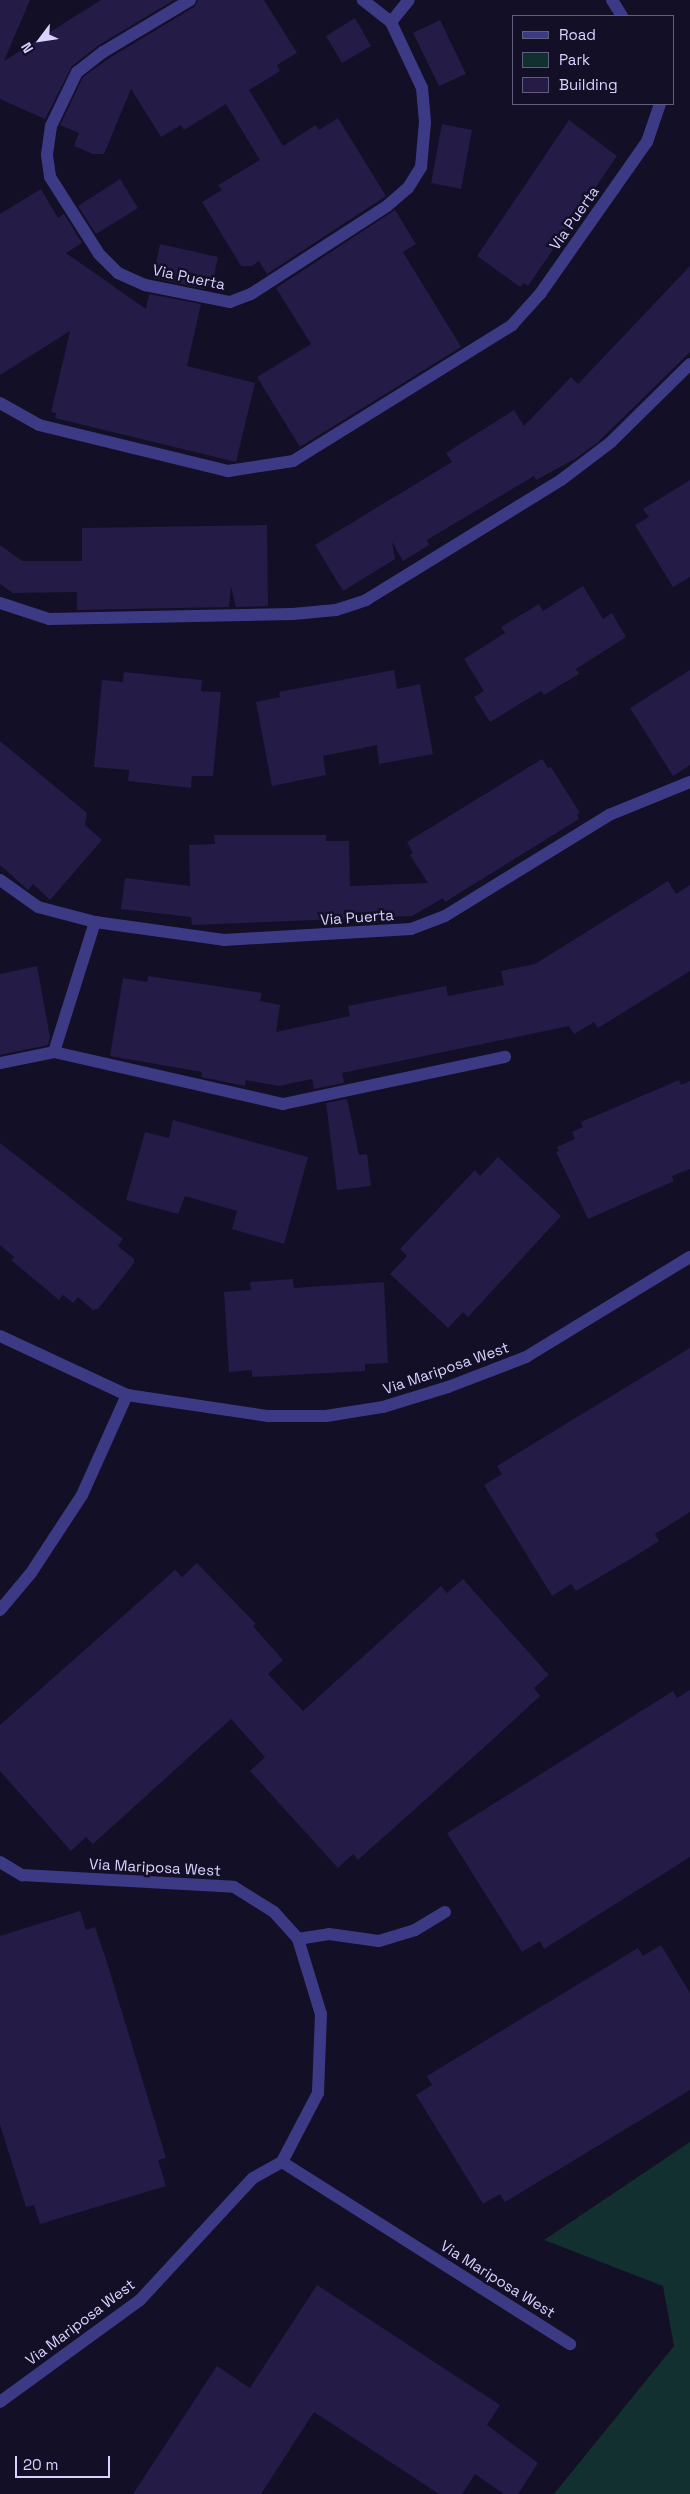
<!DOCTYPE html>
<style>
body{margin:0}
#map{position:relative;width:690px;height:2494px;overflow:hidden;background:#130f26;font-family:"Space Grotesk",sans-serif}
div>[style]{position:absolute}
.green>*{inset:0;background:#12302f}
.building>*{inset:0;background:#241b47}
.minor>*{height:12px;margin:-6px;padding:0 6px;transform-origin:6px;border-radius:6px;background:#3d3a85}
span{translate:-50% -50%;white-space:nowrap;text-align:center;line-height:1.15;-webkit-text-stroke:5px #130f26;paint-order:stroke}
.street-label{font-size:15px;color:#d9d4ff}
.legend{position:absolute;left:512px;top:15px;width:162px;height:90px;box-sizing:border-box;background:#130f26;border:1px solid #625e7d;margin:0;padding:6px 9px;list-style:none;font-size:15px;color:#d9d4ff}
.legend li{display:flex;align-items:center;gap:10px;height:25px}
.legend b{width:25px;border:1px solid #625e7d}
.north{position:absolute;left:15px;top:15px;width:50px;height:50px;-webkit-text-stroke:4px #130f26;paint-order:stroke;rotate:239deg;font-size:14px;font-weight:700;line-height:20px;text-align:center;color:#d9d4ff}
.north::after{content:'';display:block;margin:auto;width:18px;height:22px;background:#d9d4ff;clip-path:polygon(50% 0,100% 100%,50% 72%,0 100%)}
.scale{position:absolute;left:15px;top:2456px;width:95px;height:22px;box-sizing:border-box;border:2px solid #d9d4ff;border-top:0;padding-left:6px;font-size:15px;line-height:18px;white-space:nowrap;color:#d9d4ff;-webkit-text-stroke:4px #130f26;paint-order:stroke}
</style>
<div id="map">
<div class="green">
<div style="clip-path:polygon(690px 2142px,690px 2494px,554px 2494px,674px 2346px,663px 2286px,544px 2240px)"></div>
</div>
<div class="building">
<div style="clip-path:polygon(0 0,30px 0,4px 61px,101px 0,174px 0,99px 45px,72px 66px,45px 119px,0 99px)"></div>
<div style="clip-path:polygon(198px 0,264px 0,297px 53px,277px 65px,280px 71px,249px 90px,283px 146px,316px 125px,319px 130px,338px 118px,386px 196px,267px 274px,259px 261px,252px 266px,241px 266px,202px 202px,222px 190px,218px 185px,260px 160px,226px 104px,184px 130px,181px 125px,161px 137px,131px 89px,104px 154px,93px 154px,74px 146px,79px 133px,60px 125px,83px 77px,108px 59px,194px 7px)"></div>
<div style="clip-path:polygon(355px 18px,371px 46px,342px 63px,326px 36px)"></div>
<div style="clip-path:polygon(440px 20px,466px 74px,439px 86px,413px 33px)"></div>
<div style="clip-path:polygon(569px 120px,617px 156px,528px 286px,524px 283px,520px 287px,477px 256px)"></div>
<div style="clip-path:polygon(442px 124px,472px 130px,461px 189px,431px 183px)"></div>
<div style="clip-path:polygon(120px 179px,138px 208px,96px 234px,78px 206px)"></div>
<div style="clip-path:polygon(41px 189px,58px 218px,64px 214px,82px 243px,66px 253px,146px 309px,149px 294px,201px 304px,187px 366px,255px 383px,236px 462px,55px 418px,56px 413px,51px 412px,70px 331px,0 375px,0 214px)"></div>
<div style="clip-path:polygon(395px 210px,416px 244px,403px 252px,461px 347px,300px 447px,257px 377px,311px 344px,276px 288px)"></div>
<div style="clip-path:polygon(160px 244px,218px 257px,212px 286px,205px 285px,205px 289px,153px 278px)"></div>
<div style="clip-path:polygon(690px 266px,690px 352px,597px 443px,575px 459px,536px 480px,534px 476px,427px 540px,429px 545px,403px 561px,392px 542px,395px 559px,343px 591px,315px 545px,452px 462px,446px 453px,514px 410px,524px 426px,571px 377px,578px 384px)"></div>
<div style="clip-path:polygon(690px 480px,690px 577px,673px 587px,635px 525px,649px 517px,643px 509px)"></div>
<div style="clip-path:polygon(267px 525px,268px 606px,236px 607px,231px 587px,229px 607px,77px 610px,77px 592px,13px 593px,0 584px,0 545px,22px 561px,82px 561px,82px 528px)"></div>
<div style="clip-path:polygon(583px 586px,603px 619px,612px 613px,626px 637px,576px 669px,579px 674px,544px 695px,541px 691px,490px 722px,474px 697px,484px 691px,464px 659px,505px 633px,501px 627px,539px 604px,543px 611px)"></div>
<div style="clip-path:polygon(394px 670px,397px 689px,420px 684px,433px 754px,379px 764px,377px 745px,323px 756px,326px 775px,272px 786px,256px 702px,280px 697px,279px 692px)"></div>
<div style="clip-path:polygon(690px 670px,690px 765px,673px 776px,630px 708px)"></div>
<div style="clip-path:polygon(124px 672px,202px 680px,201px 691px,221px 692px,213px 776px,192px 776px,191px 788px,128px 781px,129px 770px,94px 767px,102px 680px,123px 682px)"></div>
<div style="clip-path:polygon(0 741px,87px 813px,85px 825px,102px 840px,50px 900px,33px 884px,28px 890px,0 865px)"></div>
<div style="clip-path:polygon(542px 759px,548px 768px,551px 767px,580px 813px,577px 814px,579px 819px,445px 902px,443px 898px,412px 916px,192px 925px,191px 917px,121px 909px,125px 878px,190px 886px,189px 845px,215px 844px,214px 835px,326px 835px,326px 841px,349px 841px,350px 886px,428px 883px,410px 855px,413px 853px,407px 842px)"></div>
<div style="clip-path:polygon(668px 881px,676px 894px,690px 885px,690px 971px,598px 1028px,594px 1022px,574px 1034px,569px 1026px,342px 1073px,344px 1083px,314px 1089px,312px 1079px,279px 1086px,246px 1080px,245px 1086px,201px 1077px,202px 1072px,110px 1056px,123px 978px,147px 982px,148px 976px,262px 993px,260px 1001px,280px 1005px,276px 1032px,350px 1016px,348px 1006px,446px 986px,448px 996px,504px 985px,501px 971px,535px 964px)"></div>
<div style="clip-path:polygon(37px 966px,50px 1037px,48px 1045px,0 1055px,0 974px)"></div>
<div style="clip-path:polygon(679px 1080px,681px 1085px,690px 1081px,690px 1169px,672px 1176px,674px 1181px,588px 1219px,556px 1152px,559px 1151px,557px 1147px,575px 1139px,572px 1132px,583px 1127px,581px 1122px)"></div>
<div style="clip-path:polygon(347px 1099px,359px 1155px,367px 1154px,371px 1186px,337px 1190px,326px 1103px)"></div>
<div style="clip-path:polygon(173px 1120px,308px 1157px,284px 1244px,232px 1229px,237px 1211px,185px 1196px,178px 1214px,126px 1200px,145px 1132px,169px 1138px)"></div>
<div style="clip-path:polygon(0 1143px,123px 1239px,118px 1246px,134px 1259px,134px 1263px,98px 1309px,93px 1310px,78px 1297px,73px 1303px,63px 1295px,59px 1300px,11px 1260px,14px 1257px,0 1245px)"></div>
<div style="clip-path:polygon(498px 1157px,561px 1216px,468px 1317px,463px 1312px,448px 1328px,390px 1274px,407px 1256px,400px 1249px,475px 1170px,480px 1176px)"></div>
<div style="clip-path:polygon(293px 1279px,294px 1288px,384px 1282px,388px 1363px,365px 1364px,365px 1371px,252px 1377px,252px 1370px,229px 1372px,224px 1292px,251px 1290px,250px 1282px)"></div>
<div style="clip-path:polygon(690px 1348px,690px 1512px,655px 1534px,659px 1541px,632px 1558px,576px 1591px,571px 1584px,552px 1596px,484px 1485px,502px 1474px,497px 1466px)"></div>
<div style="clip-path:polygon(197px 1563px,256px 1624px,253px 1626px,283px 1660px,268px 1674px,303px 1711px,441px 1586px,447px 1593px,463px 1579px,549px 1675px,534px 1688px,540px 1696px,491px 1741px,358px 1860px,353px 1854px,338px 1868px,250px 1771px,265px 1757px,231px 1719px,93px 1844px,86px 1837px,71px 1851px,0 1771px,0 1725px,175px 1570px,182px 1577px)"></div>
<div style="clip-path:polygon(690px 1690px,690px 1857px,544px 1949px,540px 1941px,522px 1952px,447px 1833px,673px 1691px,677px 1698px)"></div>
<div style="clip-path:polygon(80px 1911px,86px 1930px,95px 1927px,106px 1959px,166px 2158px,158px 2160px,166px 2186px,40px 2224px,34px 2205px,26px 2207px,0 2125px,0 1936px)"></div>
<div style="clip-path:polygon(661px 1945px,690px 1993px,690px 2090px,505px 2202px,500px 2194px,483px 2204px,416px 2095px,432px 2085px,427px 2076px,638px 1948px,643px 1956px)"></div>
<div style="clip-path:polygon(317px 2285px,500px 2405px,487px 2425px,538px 2463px,518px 2494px,504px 2494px,475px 2474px,462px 2494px,439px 2494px,314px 2412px,261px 2494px,133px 2494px,217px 2366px,250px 2388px)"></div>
</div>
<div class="minor">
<div style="left:190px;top:0;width:101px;rotate:149.1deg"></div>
<div style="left:103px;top:52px;width:33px;rotate:142deg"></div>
<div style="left:77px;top:72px;width:60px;rotate:115.7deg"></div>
<div style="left:51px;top:126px;width:29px;rotate:98deg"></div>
<div style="left:47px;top:155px;width:22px;rotate:82deg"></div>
<div style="left:50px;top:177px;width:91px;rotate:57.5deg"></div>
<div style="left:99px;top:254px;width:27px;rotate:45deg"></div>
<div style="left:118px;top:273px;width:30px;rotate:24deg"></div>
<div style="left:145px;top:285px;width:87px;rotate:11.3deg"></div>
<div style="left:230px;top:302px;width:22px;rotate:-21deg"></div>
<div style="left:251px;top:294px;width:162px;rotate:-32.9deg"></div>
<div style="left:387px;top:206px;width:28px;rotate:-41deg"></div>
<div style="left:408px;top:188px;width:25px;rotate:-58deg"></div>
<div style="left:421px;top:167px;width:45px;rotate:-84.9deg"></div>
<div style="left:425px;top:122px;width:34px;rotate:-95deg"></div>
<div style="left:422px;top:88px;width:73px;rotate:-115.2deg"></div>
<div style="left:391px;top:22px;width:36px;rotate:-142deg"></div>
<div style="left:612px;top:0;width:19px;rotate:58deg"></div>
<div style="left:391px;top:22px;width:28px;rotate:-51deg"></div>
<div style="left:0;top:403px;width:45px;rotate:29.4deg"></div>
<div style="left:39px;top:425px;width:195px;rotate:13.7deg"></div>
<div style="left:228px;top:471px;width:66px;rotate:-8.7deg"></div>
<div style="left:293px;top:461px;width:258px;rotate:-31.8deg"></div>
<div style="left:512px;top:325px;width:42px;rotate:-47.9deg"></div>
<div style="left:540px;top:294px;width:186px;rotate:-54.9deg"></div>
<div style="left:647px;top:142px;width:40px;rotate:-71.1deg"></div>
<div style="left:0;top:603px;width:52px;rotate:18.1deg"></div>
<div style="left:49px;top:619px;width:244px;rotate:-1.2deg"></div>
<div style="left:293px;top:614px;width:43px;rotate:-5.3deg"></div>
<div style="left:336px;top:610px;width:32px;rotate:-18deg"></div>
<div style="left:366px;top:600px;width:229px;rotate:-31.6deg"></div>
<div style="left:561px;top:480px;width:63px;rotate:-37.2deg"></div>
<div style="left:611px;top:442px;width:111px;rotate:-44.6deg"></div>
<div style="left:0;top:880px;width:47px;rotate:35.4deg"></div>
<div style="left:38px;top:907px;width:59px;rotate:14.7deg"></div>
<div style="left:95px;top:922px;width:130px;rotate:7.9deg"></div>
<div style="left:224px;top:940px;width:187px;rotate:-3.4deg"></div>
<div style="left:411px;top:929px;width:36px;rotate:-21deg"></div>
<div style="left:445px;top:916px;width:193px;rotate:-31.6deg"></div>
<div style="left:609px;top:815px;width:87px;rotate:-22.2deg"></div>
<div style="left:54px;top:1052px;width:235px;rotate:12.8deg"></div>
<div style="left:283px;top:1104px;width:227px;rotate:-12deg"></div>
<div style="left:0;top:1063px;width:55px;rotate:-11.5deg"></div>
<div style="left:54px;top:1052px;width:136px;rotate:-72.5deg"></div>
<div style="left:0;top:1336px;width:140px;rotate:24.9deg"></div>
<div style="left:127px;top:1395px;width:143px;rotate:8.5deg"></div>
<div style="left:268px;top:1416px;width:58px"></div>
<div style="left:326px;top:1416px;width:58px;rotate:-9deg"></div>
<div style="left:383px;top:1407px;width:68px;rotate:-17.1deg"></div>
<div style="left:448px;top:1387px;width:84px;rotate:-21deg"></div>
<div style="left:526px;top:1357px;width:192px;rotate:-31.4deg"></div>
<div style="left:0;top:1610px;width:48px;rotate:-50deg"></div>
<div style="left:31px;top:1573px;width:93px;rotate:-56.8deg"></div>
<div style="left:82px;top:1495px;width:110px;rotate:-65.8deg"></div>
<div style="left:0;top:1862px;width:26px;rotate:31deg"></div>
<div style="left:22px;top:1875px;width:212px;rotate:3.2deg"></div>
<div style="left:234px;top:1887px;width:47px;rotate:32deg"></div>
<div style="left:274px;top:1912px;width:36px;rotate:48deg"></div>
<div style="left:298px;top:1939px;width:78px;rotate:73deg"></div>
<div style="left:321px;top:2014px;width:79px;rotate:92.2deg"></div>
<div style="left:318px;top:2093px;width:78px;rotate:117.6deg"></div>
<div style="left:298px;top:1939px;width:31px;rotate:-9deg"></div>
<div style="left:329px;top:1934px;width:50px;rotate:8deg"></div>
<div style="left:379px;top:1941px;width:38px;rotate:-17deg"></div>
<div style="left:415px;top:1930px;width:35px;rotate:-31deg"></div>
<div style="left:0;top:2402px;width:173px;rotate:-36.1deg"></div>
<div style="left:140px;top:2300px;width:166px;rotate:-47.2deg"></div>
<div style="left:253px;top:2178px;width:33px;rotate:-29deg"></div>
<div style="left:282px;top:2162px;width:341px;rotate:32.3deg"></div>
</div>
<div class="street-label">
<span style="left:574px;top:218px;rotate:-55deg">Via Puerta</span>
<span style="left:189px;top:277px;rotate:12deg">Via Puerta</span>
<span style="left:357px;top:917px;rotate:-4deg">Via Puerta</span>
<span style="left:446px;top:1368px;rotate:-19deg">Via Mariposa West</span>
<span style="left:155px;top:1867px;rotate:3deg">Via Mariposa West</span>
<span style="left:498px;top:2279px;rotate:32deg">Via Mariposa West</span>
<span style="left:80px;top:2322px;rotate:-37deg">Via Mariposa West</span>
</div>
<ul class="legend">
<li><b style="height:6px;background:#3d3a85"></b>Road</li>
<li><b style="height:14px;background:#12302f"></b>Park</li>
<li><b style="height:14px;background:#241b47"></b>Building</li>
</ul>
<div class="north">N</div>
<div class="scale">20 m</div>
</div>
